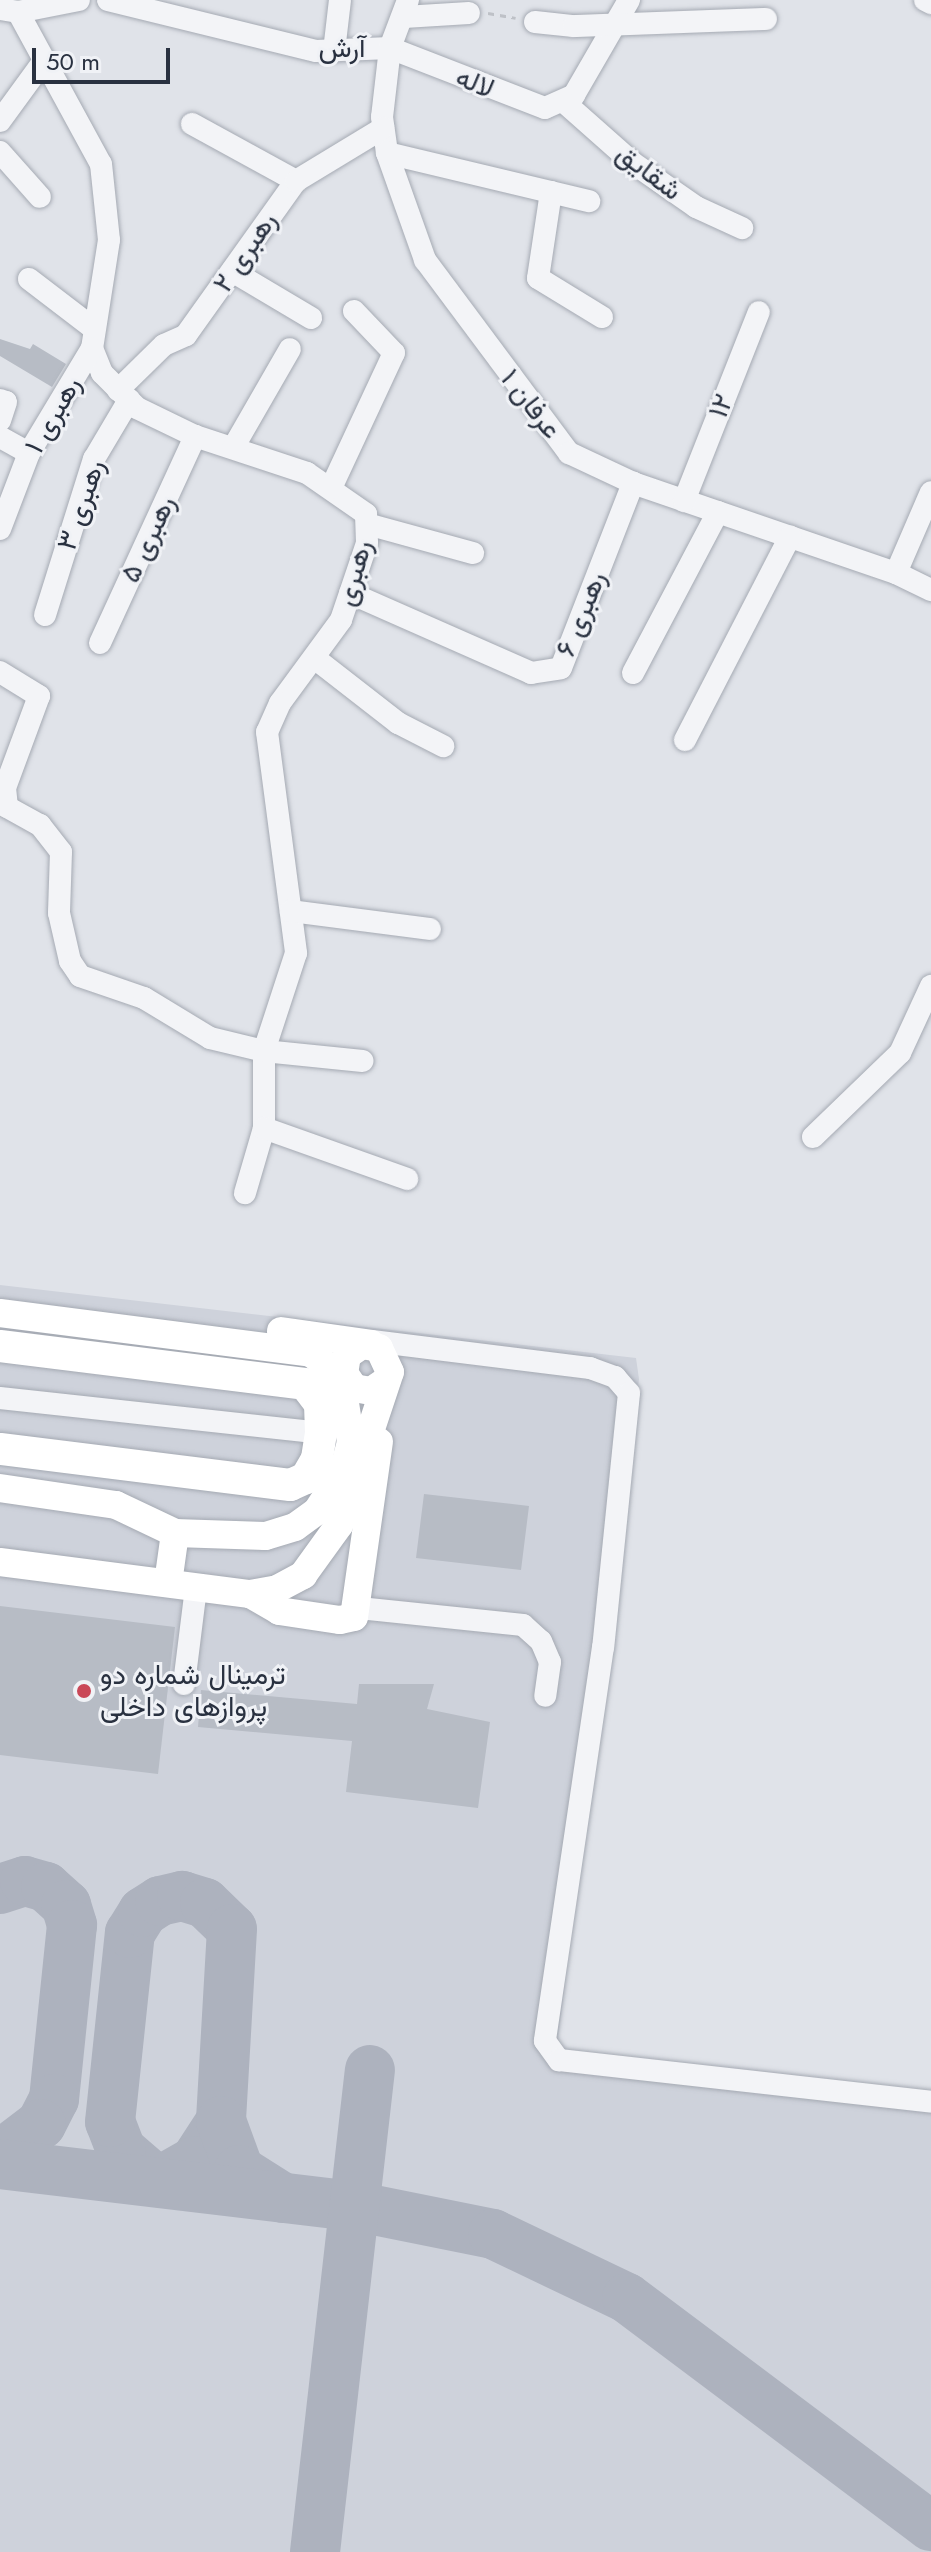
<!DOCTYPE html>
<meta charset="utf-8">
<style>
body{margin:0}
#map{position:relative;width:931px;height:2552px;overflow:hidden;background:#e0e3e9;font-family:Jost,Vazirmatn,sans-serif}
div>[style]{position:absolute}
.built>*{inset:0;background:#ced2db}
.taxiway>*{height:50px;margin:-25px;padding:0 25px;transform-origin:25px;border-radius:25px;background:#adb2be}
.building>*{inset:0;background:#b7bcc5}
.path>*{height:3px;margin-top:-1.5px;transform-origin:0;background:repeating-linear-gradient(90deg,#bec1c7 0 6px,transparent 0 12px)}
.roads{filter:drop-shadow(0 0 2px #a5aab3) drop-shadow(0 0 2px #a5aab3)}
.minor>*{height:22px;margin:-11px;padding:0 11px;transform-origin:11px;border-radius:11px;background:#f3f4f7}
.major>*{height:28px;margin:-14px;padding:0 14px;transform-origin:14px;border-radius:14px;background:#fff}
.highway>*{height:32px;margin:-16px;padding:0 16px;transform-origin:16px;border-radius:16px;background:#fff}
.dots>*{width:22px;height:22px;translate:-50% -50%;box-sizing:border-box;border:4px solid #f0f2f6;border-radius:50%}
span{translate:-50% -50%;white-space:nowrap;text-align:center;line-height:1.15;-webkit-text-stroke:6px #f0f2f6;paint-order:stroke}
.street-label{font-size:28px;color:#293140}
.poi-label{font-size:28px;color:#293140}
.left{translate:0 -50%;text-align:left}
.scale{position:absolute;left:32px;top:48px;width:138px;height:36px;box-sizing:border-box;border:4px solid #293140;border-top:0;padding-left:10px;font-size:24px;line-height:28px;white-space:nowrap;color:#293140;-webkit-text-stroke:6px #f0f2f6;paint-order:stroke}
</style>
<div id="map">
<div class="built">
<div style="clip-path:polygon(0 1285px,636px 1358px,639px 1379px,558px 2040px,568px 2053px,931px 2096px,931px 2552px,0 2552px)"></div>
</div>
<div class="taxiway">
<div style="left:0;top:1889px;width:26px;rotate:-18deg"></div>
<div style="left:25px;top:1881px;width:22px;rotate:16deg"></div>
<div style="left:46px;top:1887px;width:27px;rotate:42deg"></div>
<div style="left:66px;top:1905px;width:21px;rotate:73deg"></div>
<div style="left:72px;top:1925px;width:175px;rotate:95.9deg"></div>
<div style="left:54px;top:2099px;width:28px;rotate:117deg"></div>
<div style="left:41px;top:2124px;width:51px;rotate:142.9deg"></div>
<div style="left:221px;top:2121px;width:48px;rotate:123deg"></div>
<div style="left:195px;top:2161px;width:43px;rotate:150.4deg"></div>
<div style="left:158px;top:2182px;width:49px;rotate:-139.1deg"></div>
<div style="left:121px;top:2150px;width:30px;rotate:-111deg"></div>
<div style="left:110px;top:2122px;width:190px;rotate:-84deg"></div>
<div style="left:130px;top:1933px;width:25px;rotate:-58deg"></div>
<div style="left:143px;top:1912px;width:20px;rotate:-33deg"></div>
<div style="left:160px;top:1901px;width:23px;rotate:-13deg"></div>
<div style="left:182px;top:1896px;width:24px;rotate:17deg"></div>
<div style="left:205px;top:1903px;width:37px;rotate:44deg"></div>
<div style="left:232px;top:1929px;width:192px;rotate:93.3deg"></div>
<div style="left:221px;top:2121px;width:52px;rotate:69.8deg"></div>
<div style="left:239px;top:2170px;width:52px;rotate:32.5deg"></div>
<div style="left:0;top:2164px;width:356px;rotate:6.8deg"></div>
<div style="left:354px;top:2206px;width:142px;rotate:11.4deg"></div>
<div style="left:493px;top:2234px;width:148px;rotate:25.5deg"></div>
<div style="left:627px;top:2298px;width:380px;rotate:36.9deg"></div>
<div style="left:315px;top:2552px;width:485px;rotate:-83.5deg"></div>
</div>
<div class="building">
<div style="clip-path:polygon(0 339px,30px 349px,33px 344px,66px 364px,52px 387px,0 356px)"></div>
<div style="clip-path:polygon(424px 1494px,529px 1506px,521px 1570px,416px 1558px)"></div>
<div style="clip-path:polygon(0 1606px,175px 1627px,158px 1774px,0 1755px)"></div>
<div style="clip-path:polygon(359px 1684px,434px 1684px,427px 1709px,490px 1722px,478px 1808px,346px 1792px,352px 1741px,198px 1727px,201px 1690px,357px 1704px)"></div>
</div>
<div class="path">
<div style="left:488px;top:13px;width:28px;rotate:10deg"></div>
</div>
<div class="roads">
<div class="minor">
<div style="left:108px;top:0;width:214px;rotate:13.8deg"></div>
<div style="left:316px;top:51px;width:74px;rotate:-2.3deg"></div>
<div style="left:390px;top:48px;width:166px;rotate:21.2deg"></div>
<div style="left:545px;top:108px;width:32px;rotate:-24deg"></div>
<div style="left:574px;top:95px;width:110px;rotate:-59.9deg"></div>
<div style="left:408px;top:0;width:51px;rotate:110.6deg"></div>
<div style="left:390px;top:48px;width:69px;rotate:96.6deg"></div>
<div style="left:382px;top:117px;width:36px;rotate:82deg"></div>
<div style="left:387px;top:153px;width:114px;rotate:70.4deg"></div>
<div style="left:425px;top:260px;width:241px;rotate:53.3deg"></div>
<div style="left:569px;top:453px;width:71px;rotate:25.1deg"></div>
<div style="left:633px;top:483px;width:278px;rotate:18.9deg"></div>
<div style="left:896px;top:573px;width:39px;rotate:26deg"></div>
<div style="left:925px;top:0;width:7px;rotate:27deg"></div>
<div style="left:0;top:9px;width:18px;rotate:9deg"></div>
<div style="left:18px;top:12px;width:62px;rotate:-11.1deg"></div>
<div style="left:18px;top:12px;width:173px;rotate:61.4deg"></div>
<div style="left:101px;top:164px;width:76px;rotate:84deg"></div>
<div style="left:109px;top:240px;width:109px;rotate:98.9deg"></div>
<div style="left:92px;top:348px;width:27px;rotate:68deg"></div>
<div style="left:102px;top:373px;width:49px;rotate:45deg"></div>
<div style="left:137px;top:408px;width:64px;rotate:25.8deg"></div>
<div style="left:195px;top:436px;width:118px;rotate:18.3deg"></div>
<div style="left:307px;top:473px;width:72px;rotate:34.8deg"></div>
<div style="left:366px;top:514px;width:29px;rotate:88deg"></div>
<div style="left:367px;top:543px;width:81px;rotate:108.7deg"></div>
<div style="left:341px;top:620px;width:103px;rotate:126.3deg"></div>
<div style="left:280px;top:703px;width:32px;rotate:114deg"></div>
<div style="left:267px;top:732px;width:223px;rotate:82.5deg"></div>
<div style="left:296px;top:953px;width:103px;rotate:108.1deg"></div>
<div style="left:264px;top:1051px;width:77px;rotate:90deg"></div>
<div style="left:264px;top:1128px;width:68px;rotate:106.3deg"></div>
<div style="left:404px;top:17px;width:65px;rotate:-3.5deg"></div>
<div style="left:535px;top:22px;width:39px;rotate:6deg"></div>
<div style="left:574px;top:26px;width:192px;rotate:-2.1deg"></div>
<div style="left:334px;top:51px;width:51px;rotate:-83.3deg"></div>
<div style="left:564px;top:102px;width:92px;rotate:41.5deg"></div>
<div style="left:633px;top:163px;width:77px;rotate:34.9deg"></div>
<div style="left:696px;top:207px;width:51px;rotate:24.5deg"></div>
<div style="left:0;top:121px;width:73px;rotate:-53.9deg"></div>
<div style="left:192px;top:124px;width:119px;rotate:28.7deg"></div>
<div style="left:0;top:152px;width:60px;rotate:48.4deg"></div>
<div style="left:387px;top:153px;width:208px;rotate:13.4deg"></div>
<div style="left:551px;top:192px;width:87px;rotate:98.6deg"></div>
<div style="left:538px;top:278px;width:75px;rotate:31.4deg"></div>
<div style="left:232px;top:271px;width:92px;rotate:30.7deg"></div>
<div style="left:29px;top:279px;width:81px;rotate:37.4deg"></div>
<div style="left:118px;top:390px;width:64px;rotate:-44.4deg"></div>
<div style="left:164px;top:345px;width:24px;rotate:-24deg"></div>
<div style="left:186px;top:335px;width:189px;rotate:-54.5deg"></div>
<div style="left:296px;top:181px;width:102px;rotate:-31.3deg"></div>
<div style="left:0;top:400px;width:6px;rotate:18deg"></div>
<div style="left:6px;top:402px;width:19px;rotate:108deg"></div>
<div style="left:0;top:437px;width:33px;rotate:29deg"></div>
<div style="left:233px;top:448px;width:114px;rotate:-60.1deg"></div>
<div style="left:331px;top:488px;width:149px;rotate:-65deg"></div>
<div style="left:394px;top:353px;width:58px;rotate:-133.6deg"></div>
<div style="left:684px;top:501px;width:203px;rotate:-68.4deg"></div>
<div style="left:367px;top:524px;width:110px;rotate:15.3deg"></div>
<div style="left:0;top:529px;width:81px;rotate:-69.1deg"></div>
<div style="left:29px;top:453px;width:122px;rotate:-59deg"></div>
<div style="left:896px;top:573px;width:88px;rotate:-66.6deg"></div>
<div style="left:350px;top:593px;width:198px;rotate:23.8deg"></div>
<div style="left:531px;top:673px;width:30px;rotate:-9deg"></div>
<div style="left:561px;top:668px;width:199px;rotate:-68.7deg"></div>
<div style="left:45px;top:615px;width:164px;rotate:-72.6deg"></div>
<div style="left:94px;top:459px;width:69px;rotate:-59.3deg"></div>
<div style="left:100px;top:643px;width:228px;rotate:-65.3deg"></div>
<div style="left:317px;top:660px;width:103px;rotate:37.9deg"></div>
<div style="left:398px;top:723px;width:51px;rotate:27.1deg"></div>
<div style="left:0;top:672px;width:46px;rotate:31.6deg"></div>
<div style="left:39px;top:696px;width:98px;rotate:110.3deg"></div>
<div style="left:5px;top:788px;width:19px;rotate:84deg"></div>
<div style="left:7px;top:807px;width:38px;rotate:29deg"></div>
<div style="left:40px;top:825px;width:34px;rotate:52deg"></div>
<div style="left:61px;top:852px;width:61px;rotate:91.9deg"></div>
<div style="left:59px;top:913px;width:49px;rotate:77.1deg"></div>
<div style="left:70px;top:961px;width:18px;rotate:56deg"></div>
<div style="left:80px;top:976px;width:68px;rotate:19deg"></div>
<div style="left:144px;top:998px;width:77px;rotate:31.2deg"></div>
<div style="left:210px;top:1038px;width:56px;rotate:13.5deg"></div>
<div style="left:264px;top:1051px;width:99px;rotate:5.8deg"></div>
<div style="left:633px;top:673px;width:182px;rotate:-62.2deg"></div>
<div style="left:685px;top:740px;width:229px;rotate:-62.7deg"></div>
<div style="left:291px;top:911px;width:140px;rotate:7.4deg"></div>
<div style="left:264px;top:1128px;width:152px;rotate:19.6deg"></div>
<div style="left:813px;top:1137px;width:121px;rotate:-44deg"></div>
<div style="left:900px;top:1053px;width:74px;rotate:-65.2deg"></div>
<div style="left:372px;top:1341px;width:220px;rotate:7.1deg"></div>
<div style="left:590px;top:1368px;width:27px;rotate:20deg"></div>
<div style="left:615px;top:1377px;width:21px;rotate:49deg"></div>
<div style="left:629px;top:1393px;width:255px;rotate:95.8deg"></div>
<div style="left:603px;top:1647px;width:398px;rotate:98.4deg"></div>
<div style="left:545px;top:2041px;width:24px;rotate:54deg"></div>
<div style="left:559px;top:2060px;width:374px;rotate:6.4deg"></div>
<div style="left:0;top:1398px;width:323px;rotate:6.2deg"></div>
<div style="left:359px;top:1608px;width:165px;rotate:5.9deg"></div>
<div style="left:523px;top:1625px;width:24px;rotate:42deg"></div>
<div style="left:541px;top:1641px;width:23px;rotate:67deg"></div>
<div style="left:550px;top:1662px;width:34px;rotate:98deg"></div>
<div style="left:184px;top:1684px;width:98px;rotate:-82.9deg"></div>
</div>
<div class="major">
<div style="left:0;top:1313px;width:314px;rotate:7.3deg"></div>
<div style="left:311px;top:1353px;width:24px;rotate:38deg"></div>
<div style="left:330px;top:1368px;width:26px;rotate:59deg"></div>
<div style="left:343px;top:1390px;width:53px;rotate:81.3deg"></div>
<div style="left:351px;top:1442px;width:28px;rotate:105deg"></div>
<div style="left:344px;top:1469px;width:50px;rotate:122.7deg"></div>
<div style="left:317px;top:1511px;width:27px;rotate:144deg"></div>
<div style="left:295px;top:1527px;width:31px;rotate:163deg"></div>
<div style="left:265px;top:1536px;width:90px;rotate:-178.1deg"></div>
<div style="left:175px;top:1533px;width:65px;rotate:-154.6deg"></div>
<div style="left:116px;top:1505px;width:117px;rotate:-171.7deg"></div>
<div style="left:281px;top:1331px;width:91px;rotate:8.2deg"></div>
<div style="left:0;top:1562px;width:252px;rotate:7.3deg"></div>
<div style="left:250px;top:1594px;width:27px;rotate:-10deg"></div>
<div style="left:277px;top:1589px;width:30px;rotate:-28deg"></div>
<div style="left:303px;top:1575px;width:62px;rotate:-54.2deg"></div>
<div style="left:339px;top:1525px;width:161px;rotate:-71.6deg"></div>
<div style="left:390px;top:1372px;width:26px;rotate:-115deg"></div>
<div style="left:379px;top:1348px;width:17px;rotate:-170deg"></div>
<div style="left:362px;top:1345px;width:18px;rotate:146deg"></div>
<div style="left:347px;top:1355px;width:18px;rotate:99deg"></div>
<div style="left:344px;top:1373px;width:18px;rotate:56deg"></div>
<div style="left:354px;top:1388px;width:17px;rotate:10deg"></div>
<div style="left:371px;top:1391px;width:18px;rotate:-34deg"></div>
<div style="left:168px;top:1583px;width:50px;rotate:-82deg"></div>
<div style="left:250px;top:1594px;width:34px;rotate:30deg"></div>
<div style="left:279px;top:1611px;width:62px;rotate:8.4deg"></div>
<div style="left:340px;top:1620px;width:14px;rotate:-12deg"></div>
<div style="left:354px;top:1617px;width:177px;rotate:-81.9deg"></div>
</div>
<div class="highway">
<div style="left:0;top:1346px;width:307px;rotate:7.1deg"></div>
<div style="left:305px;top:1384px;width:25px;rotate:53deg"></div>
<div style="left:320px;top:1404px;width:29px;rotate:88deg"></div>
<div style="left:321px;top:1433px;width:26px;rotate:99deg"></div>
<div style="left:317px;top:1459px;width:22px;rotate:120deg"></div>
<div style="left:306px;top:1478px;width:17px;rotate:156deg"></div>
<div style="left:290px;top:1485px;width:292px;rotate:-172.9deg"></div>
</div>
</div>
<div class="dots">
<div style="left:84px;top:1691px;background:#ca4858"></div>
</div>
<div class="street-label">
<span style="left:342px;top:48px">آرش</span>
<span style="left:475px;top:83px;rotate:23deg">لاله</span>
<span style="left:649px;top:172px;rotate:37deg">شقایق</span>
<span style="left:245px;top:252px;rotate:-56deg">رهبری ۲</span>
<span style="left:531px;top:404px;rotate:52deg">عرفان ۱</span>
<span style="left:721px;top:406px;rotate:-68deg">۱۲</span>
<span style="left:53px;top:415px;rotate:-60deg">رهبری ۱</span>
<span style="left:81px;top:505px;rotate:-71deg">رهبری ۳</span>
<span style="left:148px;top:539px;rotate:-65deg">رهبری ۵</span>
<span style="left:354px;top:573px;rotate:-74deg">رهبری</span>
<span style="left:581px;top:614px;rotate:-68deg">رهبری ۶</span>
</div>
<div class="poi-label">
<span class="left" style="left:100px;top:1691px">ترمینال شماره دو<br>پروازهای داخلی</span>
</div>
<div class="scale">50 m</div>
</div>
